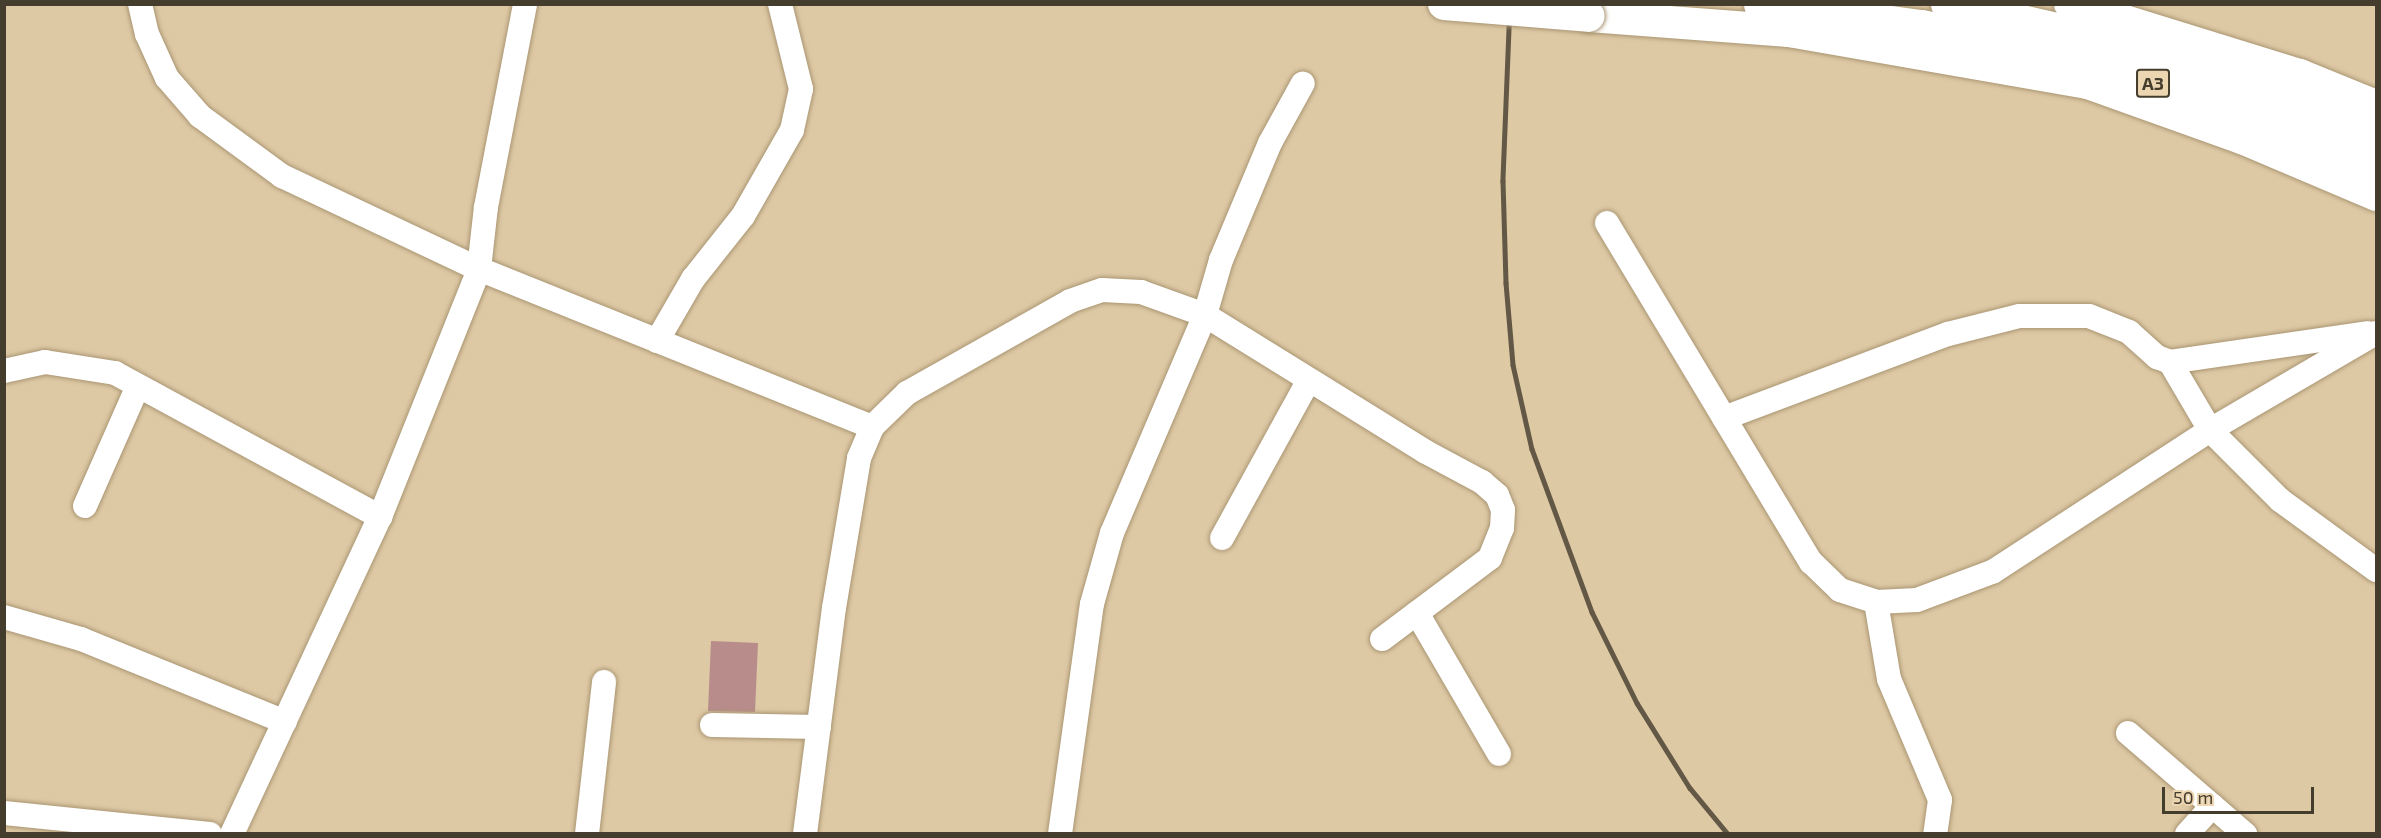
<!DOCTYPE html>
<style>
body{margin:0}
#map{position:relative;width:2381px;height:838px;overflow:hidden;background:#dec9a5;font-family:"Exo 2",sans-serif}
div>[style]{position:absolute}
.building>*{inset:0;background:#b88c8b}
.roads{filter:drop-shadow(0 0 2px #aa9673) drop-shadow(0 0 2px #aa9673)}
.minor>*{height:24px;margin:-12px;padding:0 12px;transform-origin:12px;border-radius:12px;background:#fff}
.major>*{height:32px;margin:-16px;padding:0 16px;transform-origin:16px;border-radius:16px;background:#fff}
.highway>*{height:33px;margin:-16.5px;padding:0 16.5px;transform-origin:16.5px;border-radius:16.5px;background:#fff}
.rail>*{height:4.5px;margin:-2.25px;padding:0 2.25px;transform-origin:2.25px;border-radius:2.25px;background:#635845}
.bridges{filter:drop-shadow(0 0 2px #aa9673) drop-shadow(0 0 2px #aa9673)}
.major-bridge>*{height:32px;margin:-16px;padding:0 16px;transform-origin:16px;border-radius:16px;background:#fff}
span{translate:-50% -50%;white-space:nowrap;text-align:center;line-height:1.15;-webkit-text-stroke:6px #ecd6b2;paint-order:stroke}
.shield-label span{padding:2px 4px;background:#ecd6b2;border:2px solid;border-radius:4px;-webkit-text-stroke-width:0}
.shield-label{font-size:18px;color:#443c2d;font-weight:700}
.frame{position:absolute;inset:0;border:6px solid #443c2d;pointer-events:none}
.scale{position:absolute;left:2162px;top:787px;width:152px;height:27px;box-sizing:border-box;border:3px solid #443c2d;border-top:0;padding-left:8px;font-size:18px;line-height:21px;white-space:nowrap;color:#443c2d;-webkit-text-stroke:4px #ecd6b2;paint-order:stroke}
</style>
<div id="map">
<div class="building">
<div style="clip-path:polygon(711px 641px,758px 643px,755px 712px,708px 711px)"></div>
</div>
<div class="roads">
<div class="minor">
<div style="left:140px;top:4px;width:31px;rotate:77deg"></div>
<div style="left:147px;top:34px;width:48px;rotate:65.6deg"></div>
<div style="left:167px;top:78px;width:50px;rotate:49deg"></div>
<div style="left:200px;top:116px;width:102px;rotate:36.2deg"></div>
<div style="left:282px;top:176px;width:218px;rotate:25.3deg"></div>
<div style="left:479px;top:269px;width:424px;rotate:21.9deg"></div>
<div style="left:1607px;top:223px;width:396px;rotate:59deg"></div>
<div style="left:1811px;top:562px;width:40px;rotate:44deg"></div>
<div style="left:1840px;top:590px;width:38px;rotate:18deg"></div>
<div style="left:1876px;top:602px;width:41px;rotate:-2.8deg"></div>
<div style="left:1917px;top:600px;width:82px;rotate:-20.6deg"></div>
<div style="left:1994px;top:571px;width:258px;rotate:-33.1deg"></div>
<div style="left:2210px;top:430px;width:192px;rotate:-30.3deg"></div>
<div style="left:657px;top:341px;width:72px;rotate:-59.9deg"></div>
<div style="left:693px;top:279px;width:80px;rotate:-51.6deg"></div>
<div style="left:743px;top:216px;width:99px;rotate:-60.3deg"></div>
<div style="left:792px;top:130px;width:42px;rotate:-77.6deg"></div>
<div style="left:801px;top:89px;width:88px;rotate:-103.9deg"></div>
<div style="left:2170px;top:362px;width:79px;rotate:59.5deg"></div>
<div style="left:2210px;top:430px;width:99px;rotate:45deg"></div>
<div style="left:2280px;top:500px;width:119px;rotate:36.1deg"></div>
<div style="left:4px;top:371px;width:42px;rotate:-12.4deg"></div>
<div style="left:45px;top:362px;width:71px;rotate:8.9deg"></div>
<div style="left:115px;top:373px;width:302px;rotate:28.5deg"></div>
<div style="left:1724px;top:418px;width:239px;rotate:-20.6deg"></div>
<div style="left:1948px;top:334px;width:73px;rotate:-14.2deg"></div>
<div style="left:2019px;top:316px;width:70px"></div>
<div style="left:2089px;top:316px;width:43px;rotate:21.8deg"></div>
<div style="left:2129px;top:332px;width:38px;rotate:42deg"></div>
<div style="left:2157px;top:357px;width:14px;rotate:21deg"></div>
<div style="left:2170px;top:362px;width:200px;rotate:-8.3deg"></div>
<div style="left:85px;top:506px;width:131px;rotate:-66.2deg"></div>
<div style="left:1222px;top:538px;width:180px;rotate:-61.2deg"></div>
<div style="left:1876px;top:602px;width:78px;rotate:80.4deg"></div>
<div style="left:1889px;top:679px;width:131px;rotate:67.1deg"></div>
<div style="left:1940px;top:800px;width:34px;rotate:98deg"></div>
<div style="left:1417px;top:613px;width:163px;rotate:59.8deg"></div>
<div style="left:4px;top:617px;width:80px;rotate:15.9deg"></div>
<div style="left:81px;top:639px;width:220px;rotate:22.1deg"></div>
<div style="left:712px;top:725px;width:107px;rotate:1.1deg"></div>
<div style="left:2128px;top:733px;width:155px;rotate:40.8deg"></div>
<div style="left:4px;top:813px;width:207px;rotate:5.8deg"></div>
<div style="left:232px;top:834px;width:350px;rotate:-65deg"></div>
<div style="left:380px;top:517px;width:267px;rotate:-68.2deg"></div>
<div style="left:479px;top:269px;width:62px;rotate:-83.6deg"></div>
<div style="left:486px;top:207px;width:207px;rotate:-79.1deg"></div>
<div style="left:587px;top:834px;width:153px;rotate:-83.6deg"></div>
<div style="left:805px;top:834px;width:228px;rotate:-82.7deg"></div>
<div style="left:834px;top:608px;width:152px;rotate:-80.5deg"></div>
<div style="left:859px;top:458px;width:34px;rotate:-67deg"></div>
<div style="left:872px;top:427px;width:49px;rotate:-44.2deg"></div>
<div style="left:907px;top:393px;width:187px;rotate:-29.4deg"></div>
<div style="left:1070px;top:301px;width:34px;rotate:-19deg"></div>
<div style="left:1102px;top:290px;width:39px;rotate:3deg"></div>
<div style="left:1141px;top:292px;width:68px;rotate:19.8deg"></div>
<div style="left:1205px;top:315px;width:260px;rotate:31.8deg"></div>
<div style="left:1426px;top:452px;width:64px;rotate:28.2deg"></div>
<div style="left:1482px;top:482px;width:20px;rotate:41deg"></div>
<div style="left:1497px;top:495px;width:16px;rotate:68deg"></div>
<div style="left:1503px;top:510px;width:18px;rotate:93deg"></div>
<div style="left:1502px;top:528px;width:32px;rotate:112deg"></div>
<div style="left:1490px;top:558px;width:135px;rotate:143.1deg"></div>
<div style="left:1060px;top:834px;width:232px;rotate:-82.1deg"></div>
<div style="left:1092px;top:604px;width:74px;rotate:-74.3deg"></div>
<div style="left:1112px;top:533px;width:237px;rotate:-66.9deg"></div>
<div style="left:1205px;top:315px;width:57px;rotate:-73.8deg"></div>
<div style="left:1221px;top:260px;width:127px;rotate:-67.3deg"></div>
<div style="left:1270px;top:143px;width:68px;rotate:-61.2deg"></div>
<div style="left:2187px;top:834px;width:38px;rotate:-48deg"></div>
</div>
<div class="major">
<div style="left:2070px;top:4px;width:241px;rotate:17.2deg"></div>
<div style="left:2300px;top:75px;width:82px;rotate:22.2deg"></div>
<div style="left:1589px;top:16px;width:201px;rotate:4.3deg"></div>
<div style="left:1789px;top:31px;width:303px;rotate:9.9deg"></div>
<div style="left:2088px;top:83px;width:164px;rotate:19.7deg"></div>
<div style="left:2242px;top:138px;width:146px;rotate:23deg"></div>
</div>
<div class="highway">
<div style="left:1760px;top:4px;width:162px;rotate:7.8deg"></div>
<div style="left:1921px;top:26px;width:84px;rotate:11deg"></div>
<div style="left:2003px;top:42px;width:233px;rotate:15.9deg"></div>
<div style="left:2227px;top:106px;width:79px;rotate:18.4deg"></div>
<div style="left:2302px;top:131px;width:81px;rotate:23.4deg"></div>
<div style="left:1947px;top:4px;width:161px;rotate:12.9deg"></div>
<div style="left:2104px;top:40px;width:185px;rotate:17.3deg"></div>
<div style="left:2281px;top:95px;width:102px;rotate:21.8deg"></div>
</div>
</div>
<div class="rail">
<div style="left:1510px;top:4px;width:177px;rotate:92.3deg"></div>
<div style="left:1503px;top:181px;width:102px;rotate:88.3deg"></div>
<div style="left:1506px;top:283px;width:82px;rotate:85.1deg"></div>
<div style="left:1513px;top:365px;width:86px;rotate:77.3deg"></div>
<div style="left:1532px;top:449px;width:174px;rotate:69.8deg"></div>
<div style="left:1592px;top:612px;width:102px;rotate:63.7deg"></div>
<div style="left:1637px;top:703px;width:100px;rotate:58.1deg"></div>
<div style="left:1690px;top:788px;width:60px;rotate:50.4deg"></div>
</div>
<div class="bridges">
<div class="major-bridge">
<div style="left:1444px;top:4px;width:145px;rotate:4.7deg"></div>
</div>
</div>
<div class="shield-label">
<span style="left:2153px;top:83px">A3</span>
</div>
<div class="frame"></div>
<div class="scale">50 m</div>
</div>
